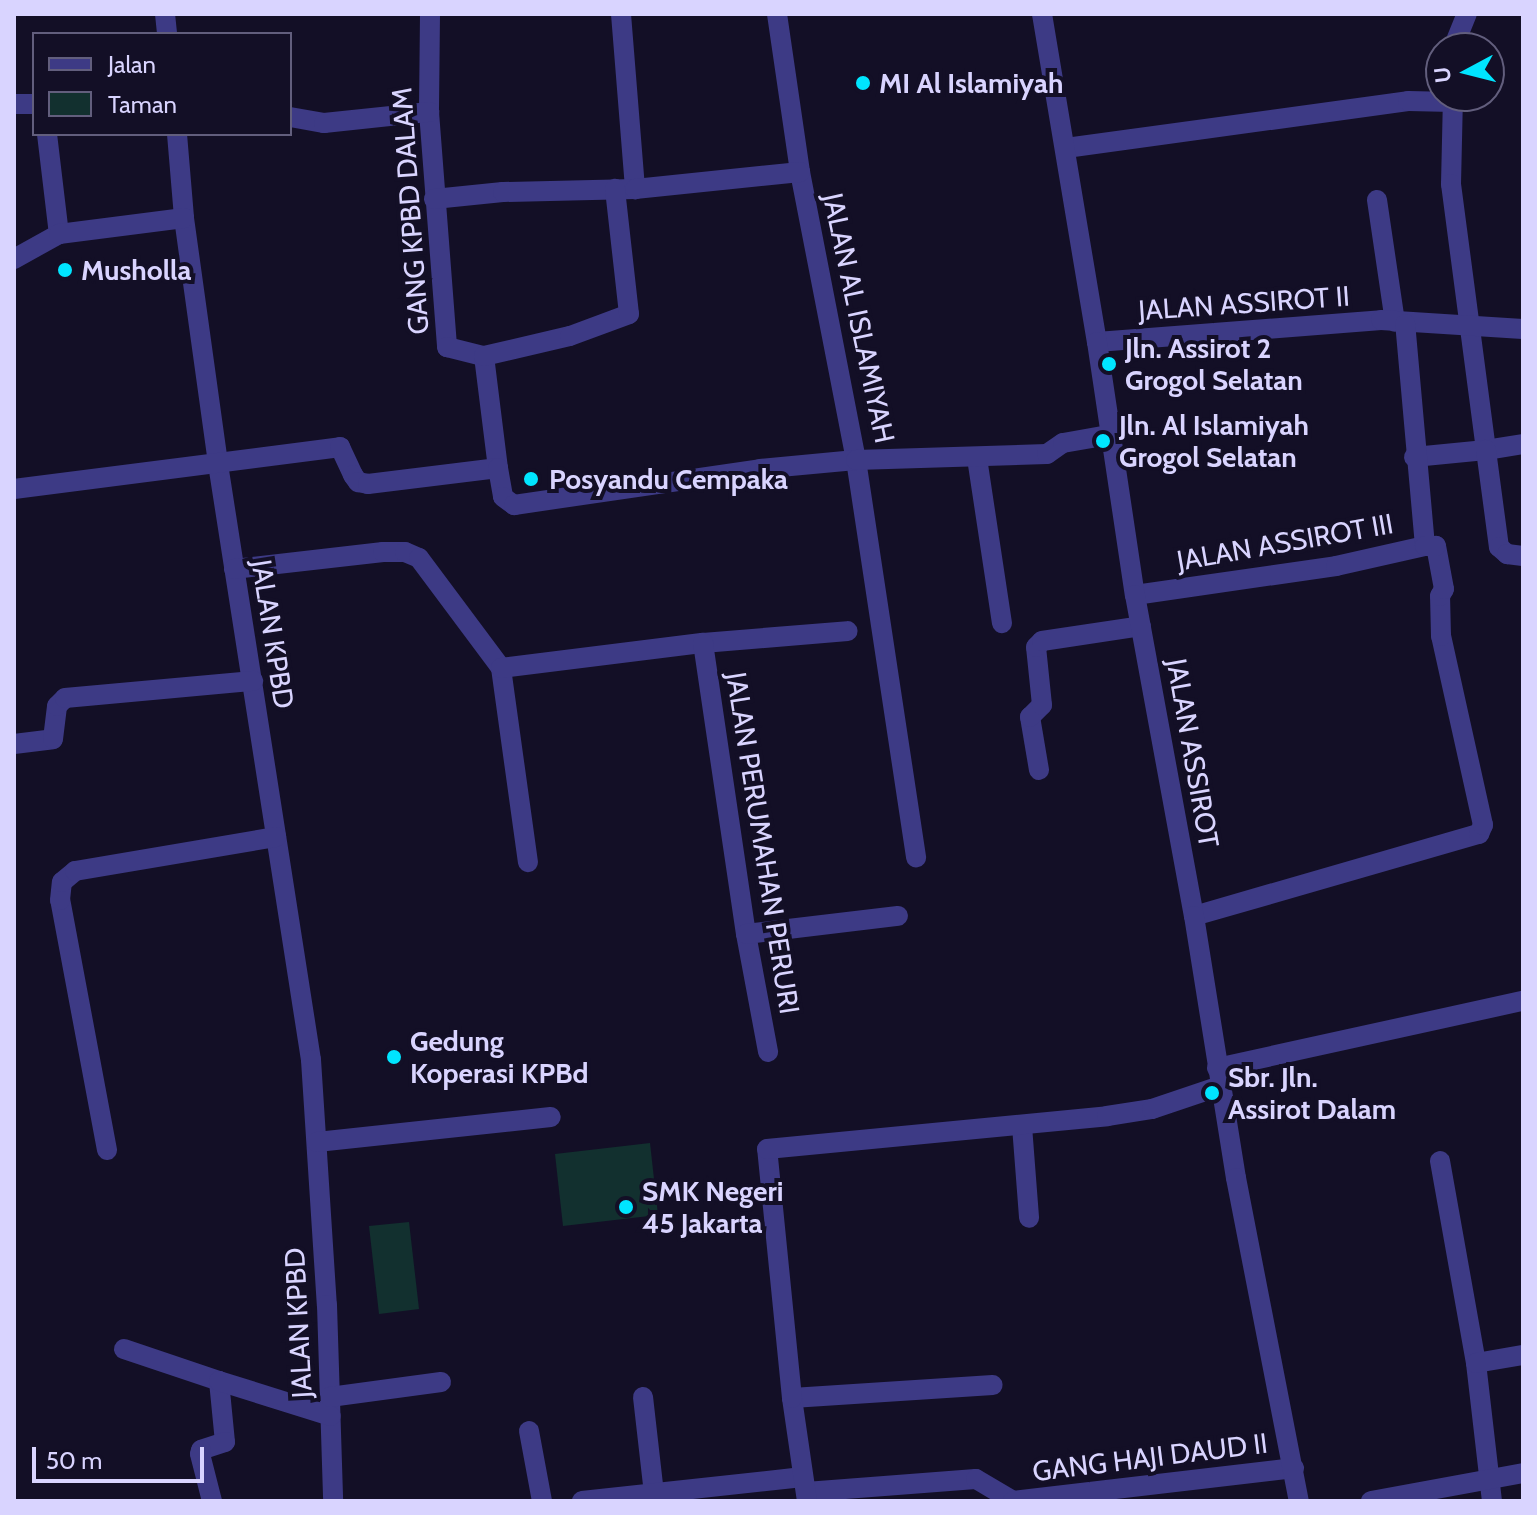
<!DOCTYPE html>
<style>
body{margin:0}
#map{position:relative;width:1537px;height:1515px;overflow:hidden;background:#130f26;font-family:Cabin,sans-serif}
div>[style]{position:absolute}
.green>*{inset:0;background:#12302f}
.minor>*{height:20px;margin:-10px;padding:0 10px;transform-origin:10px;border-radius:10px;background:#3d3a85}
.tertiary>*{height:20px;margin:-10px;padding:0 10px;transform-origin:10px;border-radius:10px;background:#3d3a85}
.dots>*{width:22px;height:22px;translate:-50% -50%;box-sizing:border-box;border:4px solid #130f26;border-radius:50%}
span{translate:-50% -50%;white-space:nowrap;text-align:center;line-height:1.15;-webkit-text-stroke:8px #130f26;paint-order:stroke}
.poi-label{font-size:28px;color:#d9d4ff;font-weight:700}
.left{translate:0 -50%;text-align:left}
.street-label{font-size:28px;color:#d9d4ff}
.frame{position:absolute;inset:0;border:16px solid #d9d4ff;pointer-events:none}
.legend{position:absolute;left:32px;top:32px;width:260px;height:104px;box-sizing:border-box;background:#130f26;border:2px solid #625e7d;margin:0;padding:10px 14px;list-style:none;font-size:24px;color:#d9d4ff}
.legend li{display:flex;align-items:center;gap:16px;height:40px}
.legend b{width:40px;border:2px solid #625e7d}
.north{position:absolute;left:1425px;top:32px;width:80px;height:80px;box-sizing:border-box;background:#130f26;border:2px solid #625e7d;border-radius:50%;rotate:263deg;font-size:22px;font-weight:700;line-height:32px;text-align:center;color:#d9d4ff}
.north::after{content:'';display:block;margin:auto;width:28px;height:36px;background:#00e5ff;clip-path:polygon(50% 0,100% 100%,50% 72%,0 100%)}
.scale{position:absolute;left:32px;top:1447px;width:172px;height:36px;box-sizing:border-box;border:4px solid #d9d4ff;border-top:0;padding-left:10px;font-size:24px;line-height:28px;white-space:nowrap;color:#d9d4ff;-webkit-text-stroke:6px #130f26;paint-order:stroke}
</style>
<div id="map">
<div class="green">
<div style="clip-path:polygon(650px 1143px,658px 1215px,563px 1226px,555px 1154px)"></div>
<div style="clip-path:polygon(409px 1222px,419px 1309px,379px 1314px,369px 1226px)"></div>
</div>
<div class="minor">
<div style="left:165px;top:14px;width:20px;rotate:84deg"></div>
<div style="left:430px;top:14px;width:98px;rotate:90.6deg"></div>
<div style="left:429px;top:112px;width:236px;rotate:85.6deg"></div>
<div style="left:447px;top:347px;width:38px;rotate:14deg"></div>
<div style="left:484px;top:356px;width:113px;rotate:82.9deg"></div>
<div style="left:621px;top:14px;width:176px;rotate:85.4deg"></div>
<div style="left:777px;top:14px;width:160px;rotate:81.7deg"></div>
<div style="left:800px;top:172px;width:293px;rotate:79deg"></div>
<div style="left:856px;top:460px;width:402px;rotate:81.4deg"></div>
<div style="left:1453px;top:48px;width:37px;rotate:-68deg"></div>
<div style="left:1453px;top:96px;width:88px;rotate:91.3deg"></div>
<div style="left:1451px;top:184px;width:268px;rotate:82.5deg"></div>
<div style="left:1486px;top:450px;width:37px;rotate:-9deg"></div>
<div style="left:14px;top:104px;width:20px"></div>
<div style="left:290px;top:117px;width:35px;rotate:10deg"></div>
<div style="left:324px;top:123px;width:106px;rotate:-6deg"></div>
<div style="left:47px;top:134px;width:101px;rotate:83.2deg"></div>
<div style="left:177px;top:134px;width:84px;rotate:85.2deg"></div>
<div style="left:184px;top:218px;width:248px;rotate:82.1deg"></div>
<div style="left:218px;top:464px;width:603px;rotate:81.13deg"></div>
<div style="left:311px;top:1060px;width:246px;rotate:86.3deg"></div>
<div style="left:327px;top:1305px;width:196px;rotate:88.2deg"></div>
<div style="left:1066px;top:148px;width:345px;rotate:-7.8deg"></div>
<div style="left:1408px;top:101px;width:45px;rotate:1.3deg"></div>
<div style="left:434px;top:199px;width:69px;rotate:-5.8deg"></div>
<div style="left:503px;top:192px;width:132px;rotate:-1.3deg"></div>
<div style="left:635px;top:189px;width:166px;rotate:-5.9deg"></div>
<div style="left:1377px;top:200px;width:123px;rotate:81.6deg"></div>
<div style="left:14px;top:259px;width:51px;rotate:-29.1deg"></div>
<div style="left:59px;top:234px;width:126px;rotate:-7.3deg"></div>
<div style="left:1097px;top:342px;width:285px;rotate:-4.4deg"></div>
<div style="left:1381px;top:320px;width:142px;rotate:3.6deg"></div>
<div style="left:484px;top:356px;width:88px;rotate:-13.1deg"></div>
<div style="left:570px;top:336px;width:63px;rotate:-20.4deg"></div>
<div style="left:629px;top:314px;width:126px;rotate:-96.4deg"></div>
<div style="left:1414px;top:457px;width:72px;rotate:-5.6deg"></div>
<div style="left:1486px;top:450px;width:98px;rotate:82.4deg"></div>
<div style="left:1499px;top:547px;width:11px;rotate:41deg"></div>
<div style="left:1507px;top:554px;width:16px;rotate:7deg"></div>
<div style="left:977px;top:458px;width:167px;rotate:81.4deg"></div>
<div style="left:14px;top:489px;width:329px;rotate:-7.3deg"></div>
<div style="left:340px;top:447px;width:31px;rotate:65deg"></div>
<div style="left:353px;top:475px;width:9px;rotate:54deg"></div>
<div style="left:358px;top:482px;width:10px;rotate:11deg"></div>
<div style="left:368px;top:484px;width:131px;rotate:-7deg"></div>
<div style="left:498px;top:468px;width:29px;rotate:80deg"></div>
<div style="left:503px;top:497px;width:14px;rotate:36deg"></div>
<div style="left:514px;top:505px;width:249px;rotate:-8.3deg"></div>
<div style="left:760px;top:469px;width:96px;rotate:-5.4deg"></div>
<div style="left:856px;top:460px;width:191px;rotate:-1.8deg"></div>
<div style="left:1047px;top:454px;width:19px;rotate:-35deg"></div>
<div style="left:1063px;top:443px;width:47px;rotate:-9.9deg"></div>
<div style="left:234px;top:569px;width:150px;rotate:-6.5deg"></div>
<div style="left:383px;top:552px;width:22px"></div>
<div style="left:405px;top:552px;width:15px;rotate:23deg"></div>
<div style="left:419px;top:558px;width:137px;rotate:53.3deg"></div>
<div style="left:501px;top:668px;width:196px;rotate:82.1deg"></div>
<div style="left:1135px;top:595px;width:203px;rotate:-8.2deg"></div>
<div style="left:1336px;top:566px;width:91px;rotate:-12.7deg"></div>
<div style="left:1425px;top:546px;width:223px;rotate:-95.1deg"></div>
<div style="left:703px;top:643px;width:145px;rotate:-4.7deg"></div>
<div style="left:501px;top:668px;width:204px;rotate:-7.1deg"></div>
<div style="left:703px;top:643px;width:294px;rotate:81.6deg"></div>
<div style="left:746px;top:934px;width:120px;rotate:79.4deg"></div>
<div style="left:14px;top:744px;width:39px;rotate:-7deg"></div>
<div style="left:53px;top:739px;width:33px;rotate:-83deg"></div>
<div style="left:57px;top:706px;width:11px;rotate:-45deg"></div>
<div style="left:65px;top:698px;width:189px;rotate:-5.2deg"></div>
<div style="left:1039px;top:770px;width:54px;rotate:-99.6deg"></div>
<div style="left:1030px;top:717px;width:17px;rotate:-45deg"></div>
<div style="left:1042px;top:705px;width:58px;rotate:-95.9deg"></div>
<div style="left:1036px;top:647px;width:8px;rotate:-45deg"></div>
<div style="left:1042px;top:641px;width:100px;rotate:-8.6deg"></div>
<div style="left:1194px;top:916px;width:297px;rotate:-16.1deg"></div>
<div style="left:1479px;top:834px;width:10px;rotate:-66deg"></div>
<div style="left:1483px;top:825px;width:194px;rotate:-102.5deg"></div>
<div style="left:1441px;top:636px;width:40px;rotate:-91.4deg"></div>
<div style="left:1440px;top:596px;width:8px;rotate:-60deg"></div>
<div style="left:1444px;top:589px;width:44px;rotate:-100.5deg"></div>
<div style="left:1436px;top:546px;width:11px;rotate:180deg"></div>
<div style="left:746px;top:934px;width:153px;rotate:-6.8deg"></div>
<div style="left:1217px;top:1068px;width:313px;rotate:-12.4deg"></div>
<div style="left:1022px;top:1126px;width:92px;rotate:85.6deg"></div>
<div style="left:317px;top:1142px;width:235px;rotate:-6.1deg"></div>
<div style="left:107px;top:1150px;width:254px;rotate:-100.6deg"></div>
<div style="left:60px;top:900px;width:18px;rotate:-84deg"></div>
<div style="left:62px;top:882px;width:17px;rotate:-40deg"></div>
<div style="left:75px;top:871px;width:204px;rotate:-9.6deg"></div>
<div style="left:1440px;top:1161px;width:205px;rotate:79.9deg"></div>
<div style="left:1476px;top:1363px;width:139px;rotate:83.4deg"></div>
<div style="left:124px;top:1349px;width:100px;rotate:18.6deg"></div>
<div style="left:219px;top:1381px;width:61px;rotate:84.4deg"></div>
<div style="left:225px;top:1442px;width:25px;rotate:162deg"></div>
<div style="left:201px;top:1450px;width:4px;rotate:104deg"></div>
<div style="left:200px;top:1454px;width:49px;rotate:75.7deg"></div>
<div style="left:1476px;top:1363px;width:48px;rotate:-9.7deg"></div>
<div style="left:219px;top:1381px;width:117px;rotate:17.4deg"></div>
<div style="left:330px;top:1397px;width:112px;rotate:-7.7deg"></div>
<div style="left:643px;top:1397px;width:97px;rotate:83.5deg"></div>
<div style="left:792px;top:1398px;width:201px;rotate:-3.7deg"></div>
<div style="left:529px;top:1431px;width:71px;rotate:79.5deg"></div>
<div style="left:806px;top:1492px;width:170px;rotate:-4.4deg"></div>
<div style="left:976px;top:1479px;width:43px;rotate:30.7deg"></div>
<div style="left:1013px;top:1501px;width:283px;rotate:-6.7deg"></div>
<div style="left:582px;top:1501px;width:222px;rotate:-6.2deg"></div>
<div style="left:807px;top:1501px;width:104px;rotate:-98.3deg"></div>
<div style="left:792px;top:1398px;width:250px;rotate:-95.7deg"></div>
<div style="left:767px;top:1149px;width:342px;rotate:-5.5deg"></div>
<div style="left:1107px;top:1116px;width:46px;rotate:-8.8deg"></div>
<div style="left:1152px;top:1109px;width:72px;rotate:-18.7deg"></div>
<div style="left:1371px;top:1501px;width:155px;rotate:-10.4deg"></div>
</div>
<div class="tertiary">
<div style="left:1042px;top:14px;width:333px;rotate:80.5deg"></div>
<div style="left:1097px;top:342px;width:256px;rotate:81.5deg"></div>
<div style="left:1135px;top:595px;width:326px;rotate:79.6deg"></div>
<div style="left:1194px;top:916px;width:265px;rotate:80.9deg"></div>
<div style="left:1236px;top:1178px;width:329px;rotate:79deg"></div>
</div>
<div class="dots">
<div style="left:863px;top:83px;background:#00e5ff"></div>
<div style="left:65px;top:270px;background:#00e5ff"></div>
<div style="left:1109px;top:364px;background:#00e5ff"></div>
<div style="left:1103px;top:441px;background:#00e5ff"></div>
<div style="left:531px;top:479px;background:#00e5ff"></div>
<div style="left:394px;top:1057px;background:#00e5ff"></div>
<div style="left:1212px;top:1093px;background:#00e5ff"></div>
<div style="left:626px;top:1207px;background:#00e5ff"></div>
</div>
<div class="poi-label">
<span class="left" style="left:879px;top:83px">MI Al Islamiyah</span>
<span class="left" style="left:81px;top:270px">Musholla</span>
<span class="left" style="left:1125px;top:364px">Jln. Assirot 2<br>Grogol Selatan</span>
<span class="left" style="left:1119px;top:441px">Jln. Al Islamiyah<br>Grogol Selatan</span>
<span class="left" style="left:549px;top:479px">Posyandu Cempaka</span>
<span class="left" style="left:410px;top:1057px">Gedung<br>Koperasi KPBd</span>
<span class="left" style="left:1228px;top:1093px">Sbr. Jln.<br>Assirot Dalam</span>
<span class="left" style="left:642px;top:1207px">SMK Negeri<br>45 Jakarta</span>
</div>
<div class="street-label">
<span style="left:410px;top:211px;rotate:-94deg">GANG KPBD DALAM</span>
<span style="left:1244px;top:303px;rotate:-4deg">JALAN ASSIROT II</span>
<span style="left:859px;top:318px;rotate:78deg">JALAN AL ISLAMIYAH</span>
<span style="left:1285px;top:542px;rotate:-10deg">JALAN ASSIROT III</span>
<span style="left:273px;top:634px;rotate:81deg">JALAN KPBD</span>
<span style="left:1193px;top:753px;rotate:80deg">JALAN ASSIROT</span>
<span style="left:763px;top:843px;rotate:81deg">JALAN PERUMAHAN PERURI</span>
<span style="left:298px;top:1323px;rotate:-93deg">JALAN KPBD</span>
<span style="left:1150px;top:1457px;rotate:-7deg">GANG HAJI DAUD II</span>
</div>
<div class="frame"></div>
<ul class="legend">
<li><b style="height:10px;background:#3d3a85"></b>Jalan</li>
<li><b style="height:22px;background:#12302f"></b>Taman</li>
</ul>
<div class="north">U</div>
<div class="scale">50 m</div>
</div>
